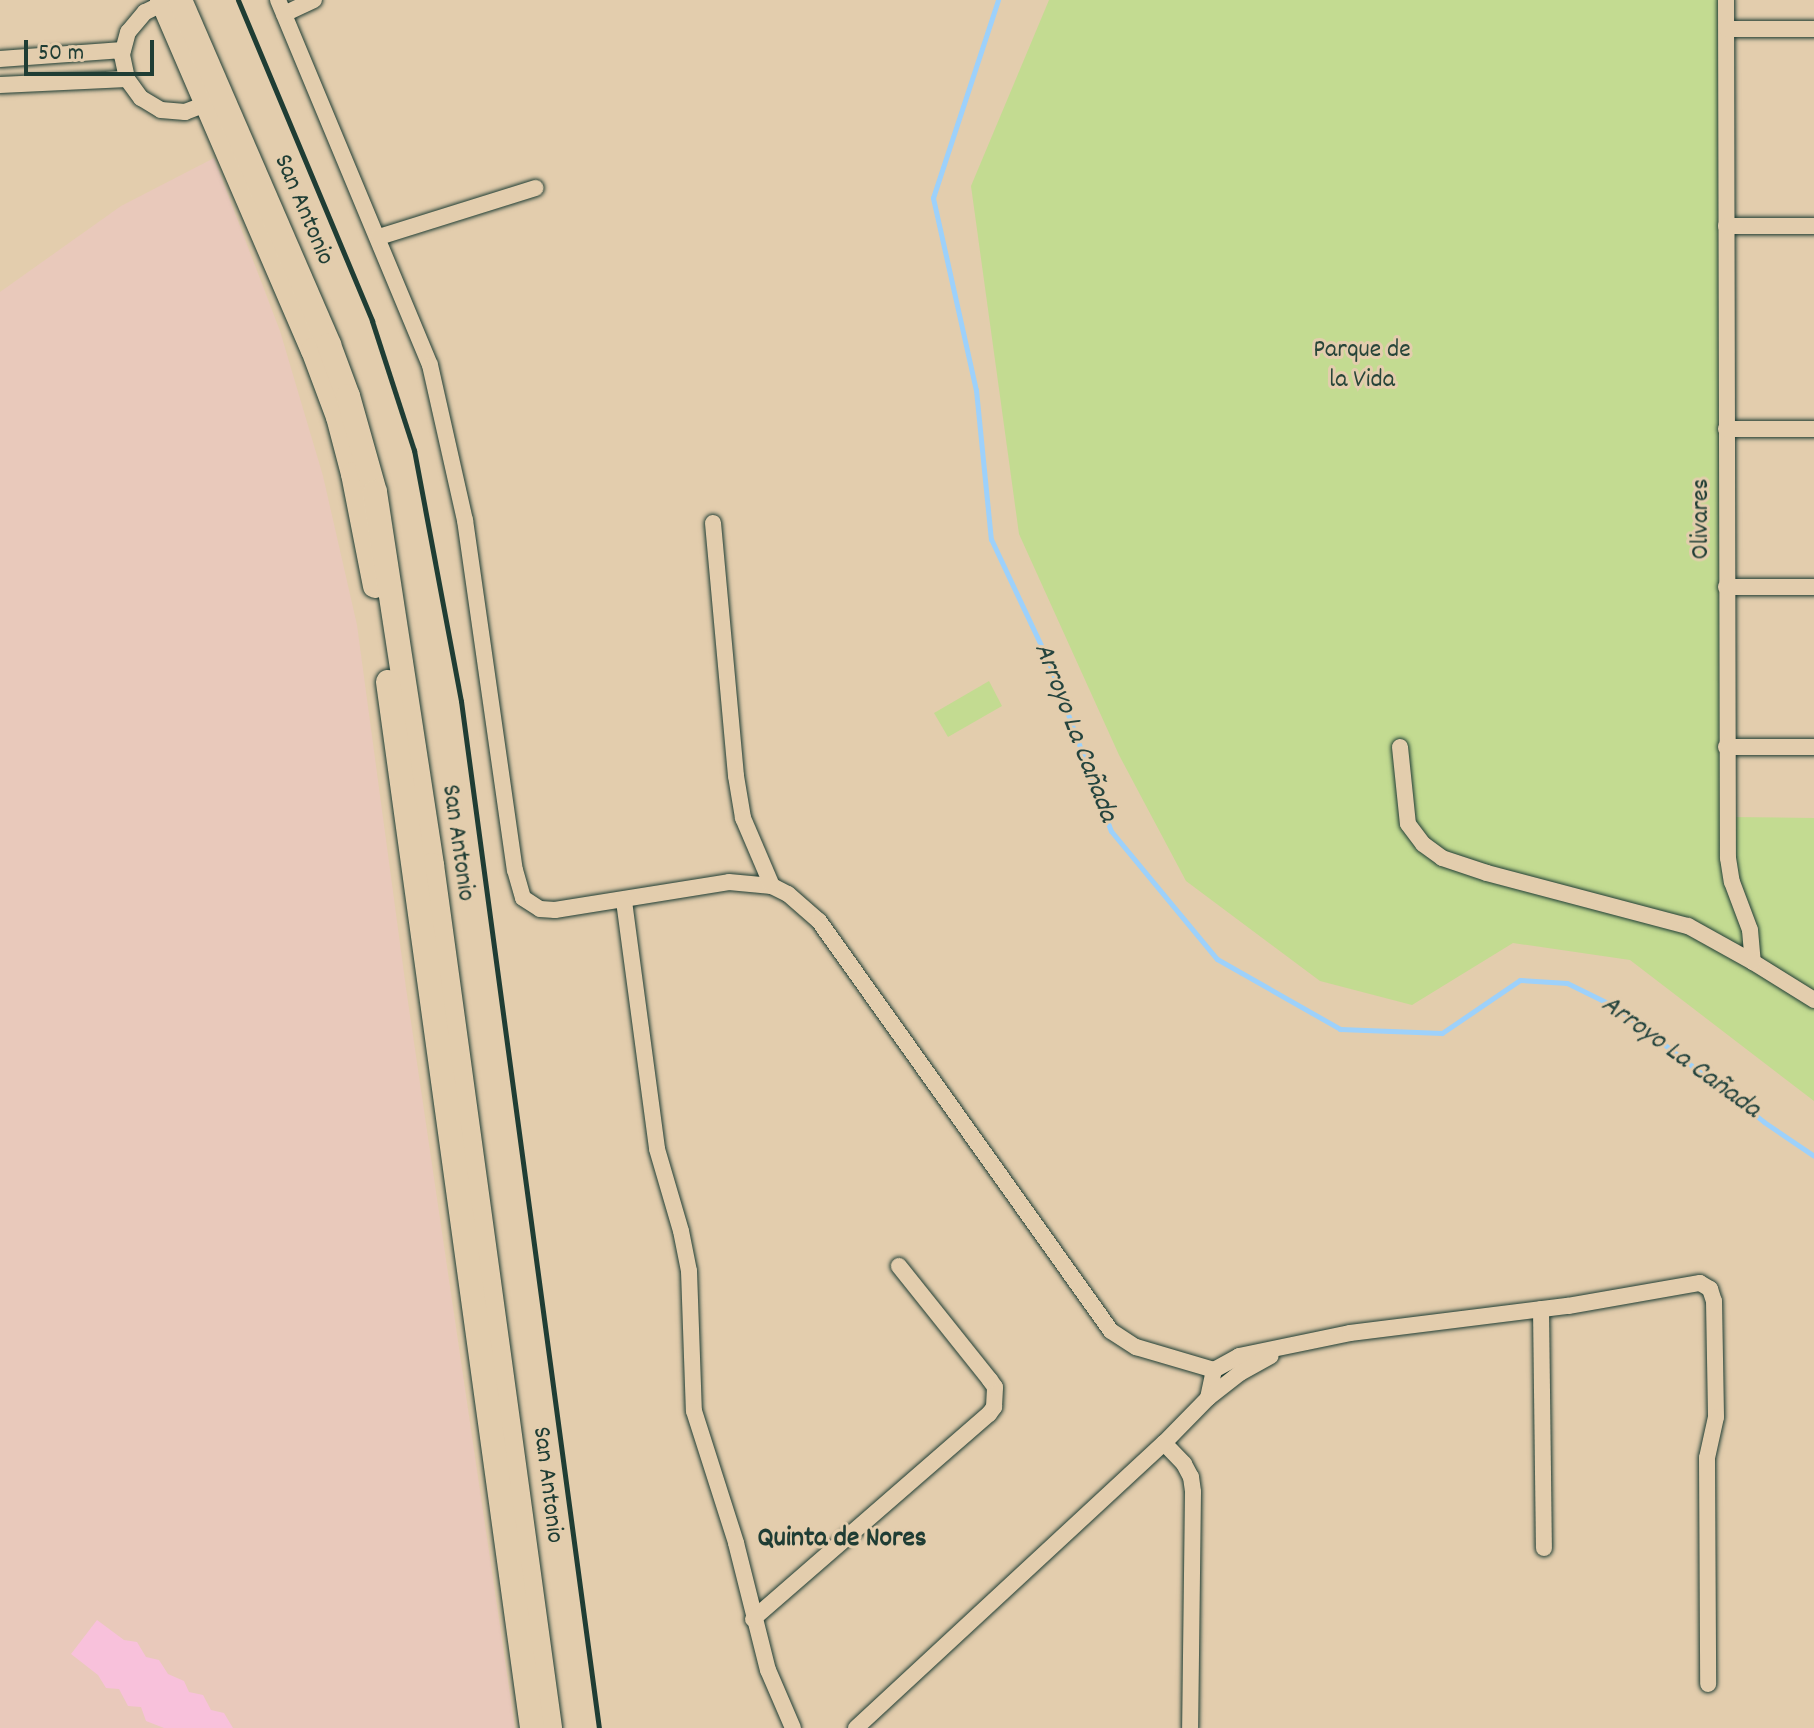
<!DOCTYPE html>
<meta charset="utf-8">
<style>
body{margin:0}
#map{position:relative;width:1814px;height:1728px;overflow:hidden;background:#e3cdad;font-family:Dekko,sans-serif}
div>[style]{position:absolute}
.built>*{inset:0;background:#e9c9bb}
.green>*{inset:0;background:#c3db91}
.stream>*{height:5px;margin:-2.5px;padding:0 2.5px;transform-origin:2.5px;border-radius:2.5px;background:#9dd1fb}
.building>*{inset:0;background:#f8c1db}
.roads{filter:drop-shadow(0 0 2px #1f3d34) drop-shadow(0 0 2px #1f3d34)}
.minor>*{height:16px;margin:-8px;padding:0 8px;transform-origin:8px;border-radius:8px;background:#e3cdad}
.secondary>*{height:24px;margin:-12px;padding:0 12px;transform-origin:12px;border-radius:12px;background:#e3cdad}
.rail>*{height:5px;margin:-2.5px;padding:0 2.5px;transform-origin:2.5px;border-radius:2.5px;background:#1f3d34}
span{translate:-50% -50%;white-space:nowrap;text-align:center;line-height:1.15;-webkit-text-stroke:6px #e3cdad;paint-order:stroke}
.street-label{font-size:26px;color:#1f3d34}
.park-label{font-size:26px;color:#274539}
.water-label{font-size:28px;color:#25443e;font-style:italic}
.neighbourhood-label{font-size:28px;color:#1f3d34;font-weight:700}
.scale{position:absolute;left:24px;top:40px;width:130px;height:36px;box-sizing:border-box;border:4px solid #1f3d34;border-top:0;padding-left:10px;font-size:24px;line-height:28px;white-space:nowrap;color:#1f3d34;-webkit-text-stroke:6px #e3cdad;paint-order:stroke}
</style>
<div id="map">
<div class="built">
<div style="clip-path:polygon(214px 158px,280px 331px,323px 476px,357px 625px,406px 988px,515px 1728px,0 1728px,0 292px,121px 206px)"></div>
</div>
<div class="green">
<div style="clip-path:polygon(1049px 0,1726px 0,1727px 817px,1814px 818px,1814px 1101px,1630px 960px,1513px 943px,1412px 1005px,1320px 981px,1186px 881px,1119px 755px,1019px 534px,971px 186px)"></div>
<div style="clip-path:polygon(989px 681px,1002px 706px,948px 737px,934px 713px)"></div>
</div>
<div class="stream">
<div style="left:998px;top:0;width:208px;rotate:108.2deg"></div>
<div style="left:933px;top:198px;width:197px;rotate:77.4deg"></div>
<div style="left:976px;top:390px;width:150px;rotate:84.3deg"></div>
<div style="left:991px;top:539px;width:134px;rotate:64.8deg"></div>
<div style="left:1048px;top:660px;width:182px;rotate:69.8deg"></div>
<div style="left:1111px;top:831px;width:166px;rotate:50.4deg"></div>
<div style="left:1217px;top:959px;width:142px;rotate:29.6deg"></div>
<div style="left:1340px;top:1029px;width:102px;rotate:2.2deg"></div>
<div style="left:1442px;top:1033px;width:94px;rotate:-34.2deg"></div>
<div style="left:1520px;top:980px;width:47px;rotate:3.7deg"></div>
<div style="left:1567px;top:983px;width:55px;rotate:26.1deg"></div>
<div style="left:1616px;top:1007px;width:187px;rotate:37.8deg"></div>
<div style="left:1764px;top:1122px;width:60px;rotate:34.2deg"></div>
</div>
<div class="building">
<div style="clip-path:polygon(97px 1620px,124px 1640px,137px 1642px,146px 1657px,159px 1660px,168px 1674px,184px 1681px,189px 1692px,203px 1695px,211px 1710px,224px 1713px,233px 1728px,164px 1728px,146px 1721px,141px 1707px,128px 1706px,119px 1689px,106px 1688px,98px 1675px,71px 1654px)"></div>
</div>
<div class="roads">
<div class="minor">
<div style="left:170px;top:0;width:28px;rotate:154deg"></div>
<div style="left:145px;top:12px;width:26px;rotate:130deg"></div>
<div style="left:128px;top:32px;width:24px;rotate:105deg"></div>
<div style="left:122px;top:55px;width:25px;rotate:78deg"></div>
<div style="left:127px;top:79px;width:24px;rotate:54deg"></div>
<div style="left:141px;top:98px;width:23px;rotate:31deg"></div>
<div style="left:161px;top:110px;width:24px;rotate:5deg"></div>
<div style="left:185px;top:112px;width:31px;rotate:-21deg"></div>
<div style="left:278px;top:0;width:395px;rotate:67.4deg"></div>
<div style="left:430px;top:365px;width:159px;rotate:77.3deg"></div>
<div style="left:465px;top:520px;width:354px;rotate:81.9deg"></div>
<div style="left:515px;top:870px;width:29px;rotate:74deg"></div>
<div style="left:523px;top:898px;width:20px;rotate:33deg"></div>
<div style="left:540px;top:909px;width:15px;rotate:4deg"></div>
<div style="left:555px;top:910px;width:176px;rotate:-9.1deg"></div>
<div style="left:729px;top:882px;width:43px;rotate:5.3deg"></div>
<div style="left:772px;top:886px;width:18px;rotate:27deg"></div>
<div style="left:788px;top:894px;width:41px;rotate:41.1deg"></div>
<div style="left:819px;top:921px;width:503px;rotate:54.54deg"></div>
<div style="left:1111px;top:1331px;width:30px;rotate:33deg"></div>
<div style="left:1136px;top:1347px;width:81px;rotate:16.4deg"></div>
<div style="left:1726px;top:0;width:858px;rotate:89.87deg"></div>
<div style="left:1728px;top:858px;width:24px;rotate:81deg"></div>
<div style="left:1732px;top:882px;width:51px;rotate:69.4deg"></div>
<div style="left:1750px;top:930px;width:32px;rotate:85deg"></div>
<div style="left:1753px;top:962px;width:72px;rotate:31.9deg"></div>
<div style="left:284px;top:14px;width:33px;rotate:-25deg"></div>
<div style="left:1727px;top:29px;width:87px"></div>
<div style="left:0;top:59px;width:123px;rotate:-4.2deg"></div>
<div style="left:0;top:85px;width:127px;rotate:-2.7deg"></div>
<div style="left:1726px;top:226px;width:88px"></div>
<div style="left:379px;top:237px;width:164px;rotate:-17.4deg"></div>
<div style="left:1726px;top:429px;width:88px"></div>
<div style="left:713px;top:523px;width:254px;rotate:84.8deg"></div>
<div style="left:736px;top:776px;width:43px;rotate:80.5deg"></div>
<div style="left:743px;top:818px;width:74px;rotate:66.9deg"></div>
<div style="left:1726px;top:587px;width:88px"></div>
<div style="left:1400px;top:747px;width:77px;rotate:84.1deg"></div>
<div style="left:1408px;top:824px;width:25px;rotate:53deg"></div>
<div style="left:1423px;top:844px;width:24px;rotate:36deg"></div>
<div style="left:1442px;top:858px;width:47px;rotate:18.4deg"></div>
<div style="left:1487px;top:873px;width:208px;rotate:14.8deg"></div>
<div style="left:1688px;top:926px;width:74px;rotate:29deg"></div>
<div style="left:1726px;top:747px;width:88px"></div>
<div style="left:624px;top:901px;width:250px;rotate:82.4deg"></div>
<div style="left:657px;top:1149px;width:85px;rotate:73.7deg"></div>
<div style="left:681px;top:1231px;width:41px;rotate:78.7deg"></div>
<div style="left:689px;top:1271px;width:140px;rotate:88deg"></div>
<div style="left:694px;top:1411px;width:139px;rotate:72.3deg"></div>
<div style="left:736px;top:1543px;width:131px;rotate:75.9deg"></div>
<div style="left:768px;top:1670px;width:63px;rotate:66.7deg"></div>
<div style="left:1541px;top:1309px;width:239px;rotate:89.3deg"></div>
<div style="left:1208px;top:1398px;width:29px;rotate:-78deg"></div>
<div style="left:1214px;top:1370px;width:29px;rotate:-29deg"></div>
<div style="left:1239px;top:1356px;width:113px;rotate:-11.7deg"></div>
<div style="left:1350px;top:1333px;width:220px;rotate:-7.1deg"></div>
<div style="left:1568px;top:1306px;width:134px;rotate:-9.9deg"></div>
<div style="left:1700px;top:1283px;width:12px;rotate:31deg"></div>
<div style="left:1710px;top:1289px;width:13px;rotate:72deg"></div>
<div style="left:1714px;top:1301px;width:116px;rotate:89deg"></div>
<div style="left:1716px;top:1417px;width:42px;rotate:102.4deg"></div>
<div style="left:1707px;top:1458px;width:226px;rotate:89.7deg"></div>
<div style="left:1164px;top:1443px;width:29px;rotate:46deg"></div>
<div style="left:1184px;top:1464px;width:15px;rotate:62deg"></div>
<div style="left:1191px;top:1477px;width:15px;rotate:82deg"></div>
<div style="left:1193px;top:1492px;width:236px;rotate:90.7deg"></div>
<div style="left:753px;top:1619px;width:313px;rotate:-41deg"></div>
<div style="left:989px;top:1414px;width:9px;rotate:-54deg"></div>
<div style="left:994px;top:1407px;width:20px;rotate:-87deg"></div>
<div style="left:995px;top:1387px;width:9px;rotate:-126deg"></div>
<div style="left:990px;top:1380px;width:146px;rotate:-128.6deg"></div>
<div style="left:856px;top:1728px;width:420px;rotate:-42.8deg"></div>
<div style="left:1164px;top:1443px;width:63px;rotate:-45.6deg"></div>
<div style="left:1208px;top:1398px;width:41px;rotate:-38deg"></div>
<div style="left:1240px;top:1373px;width:35px;rotate:-29deg"></div>
</div>
<div class="secondary">
<div style="left:162px;top:0;width:381px;rotate:66.7deg"></div>
<div style="left:313px;top:350px;width:72px;rotate:69.5deg"></div>
<div style="left:338px;top:417px;width:59px;rotate:75.3deg"></div>
<div style="left:353px;top:474px;width:114px;rotate:78.9deg"></div>
<div style="left:180px;top:0;width:376px;rotate:66.6deg"></div>
<div style="left:329px;top:345px;width:54px;rotate:69.6deg"></div>
<div style="left:348px;top:396px;width:100px;rotate:74.3deg"></div>
<div style="left:375px;top:492px;width:377px;rotate:81.3deg"></div>
<div style="left:432px;top:865px;width:871px;rotate:82.21deg"></div>
<div style="left:388px;top:682px;width:1056px;rotate:82.16deg"></div>
</div>
</div>
<div class="rail">
<div style="left:238px;top:0;width:348px;rotate:67.3deg"></div>
<div style="left:372px;top:321px;width:136px;rotate:72deg"></div>
<div style="left:414px;top:450px;width:255px;rotate:79.4deg"></div>
<div style="left:461px;top:701px;width:1036px;rotate:82.35deg"></div>
</div>
<div class="street-label">
<span style="left:303px;top:210px;rotate:67deg">San Antonio</span>
<span style="left:1702px;top:519px;rotate:-90deg">Olivares</span>
<span style="left:457px;top:843px;rotate:82deg">San Antonio</span>
<span style="left:547px;top:1485px;rotate:83deg">San Antonio</span>
</div>
<div class="park-label">
<span style="left:1362px;top:366px">Parque de<br>la Vida</span>
</div>
<div class="water-label">
<span style="left:1074px;top:733px;rotate:69deg">Arroyo La Cañada</span>
<span style="left:1680px;top:1058px;rotate:36deg">Arroyo La Cañada</span>
</div>
<div class="neighbourhood-label">
<span style="left:842px;top:1540px">Quinta de Nores</span>
</div>
<div class="scale">50 m</div>
</div>
